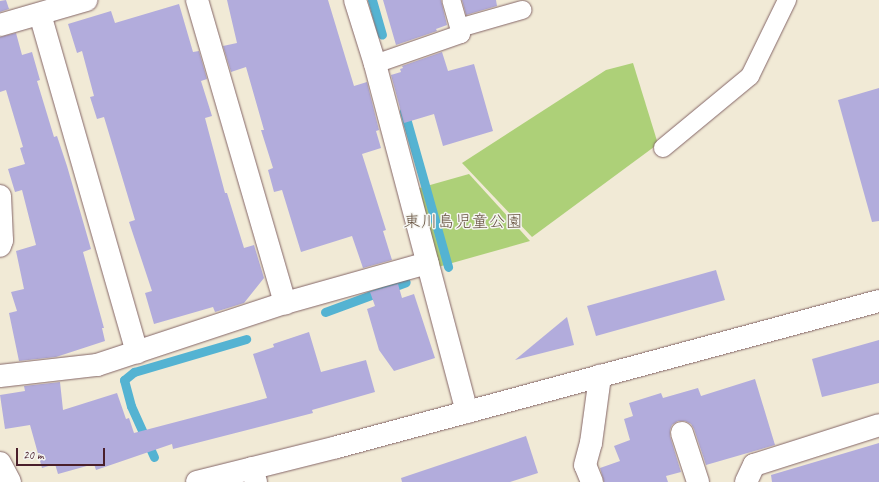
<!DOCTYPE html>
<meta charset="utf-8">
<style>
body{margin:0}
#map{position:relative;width:879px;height:482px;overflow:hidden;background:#f1ead6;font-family:Caveat,"Klee One",sans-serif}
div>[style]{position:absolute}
.green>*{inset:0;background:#add078}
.stream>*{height:9px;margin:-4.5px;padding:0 4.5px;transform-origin:4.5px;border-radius:4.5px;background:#54b3d2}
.building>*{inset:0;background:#b2acdc}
.roads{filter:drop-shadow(0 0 1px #846667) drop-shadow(0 0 1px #846667)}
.service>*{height:18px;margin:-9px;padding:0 9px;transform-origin:9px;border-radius:9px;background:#fff}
.minor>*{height:22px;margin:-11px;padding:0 11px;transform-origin:11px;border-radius:11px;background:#fff}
.tertiary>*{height:22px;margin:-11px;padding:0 11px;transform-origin:11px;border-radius:11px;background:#fff}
span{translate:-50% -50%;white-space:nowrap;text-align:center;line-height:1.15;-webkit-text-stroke:3px #f6f6f2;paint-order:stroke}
.park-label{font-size:17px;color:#685442}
.scale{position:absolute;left:16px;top:448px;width:89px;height:18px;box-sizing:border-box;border:2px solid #4a1f2b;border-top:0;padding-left:5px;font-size:12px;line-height:14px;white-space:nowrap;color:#4a1f2b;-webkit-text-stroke:3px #f6f6f2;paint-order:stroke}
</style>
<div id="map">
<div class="green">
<div style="clip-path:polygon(633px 63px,658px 144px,532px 237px,462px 163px,606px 70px)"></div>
<div style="clip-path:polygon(469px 174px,530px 241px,438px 267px,416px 189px)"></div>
</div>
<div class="stream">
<div style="left:372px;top:0;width:36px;rotate:74deg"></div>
<div style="left:404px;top:111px;width:162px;rotate:74.2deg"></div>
<div style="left:325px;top:312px;width:86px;rotate:-20.3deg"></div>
<div style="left:154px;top:457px;width:56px;rotate:-114.3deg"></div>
<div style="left:131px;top:406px;width:27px;rotate:-105deg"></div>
<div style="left:124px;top:380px;width:13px;rotate:-39deg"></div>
<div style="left:134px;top:372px;width:117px;rotate:-16.4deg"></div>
</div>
<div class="building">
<div style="clip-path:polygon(6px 0,9px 9px,0 12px,0 1px)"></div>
<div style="clip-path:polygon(227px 0,328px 0,354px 86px,367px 82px,379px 130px,376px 131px,381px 148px,362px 154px,386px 230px,383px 231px,392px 260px,363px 268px,352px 236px,301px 252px,282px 190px,274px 192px,268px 170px,273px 168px,261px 130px,264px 130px,246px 67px,231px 72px,223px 46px,237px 43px)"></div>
<div style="clip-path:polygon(383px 0,441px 0,447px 25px,436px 29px,437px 31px,396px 45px)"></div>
<div style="clip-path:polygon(462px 0,496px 0,497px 6px,466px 15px)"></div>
<div style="clip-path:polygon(179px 4px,193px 52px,199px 51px,207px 79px,201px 81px,212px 116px,205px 118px,225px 193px,227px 193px,244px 248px,254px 245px,264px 278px,244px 303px,215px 312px,213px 307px,154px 324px,145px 293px,152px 291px,129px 222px,135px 220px,104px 117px,97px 119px,90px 97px,94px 96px,82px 51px,77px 53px,68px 24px,111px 11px,115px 23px)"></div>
<div style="clip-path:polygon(16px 33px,22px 55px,32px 52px,40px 80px,37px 81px,54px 137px,57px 136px,67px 166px,91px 249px,83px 252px,104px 328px,102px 328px,105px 341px,56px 357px,19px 361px,9px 313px,17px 311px,11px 292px,24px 289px,16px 251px,36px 245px,22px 190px,15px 192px,8px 169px,25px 164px,20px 148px,23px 147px,6px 90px,0 92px,0 37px)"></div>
<div style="clip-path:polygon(442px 52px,448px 71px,474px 64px,493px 131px,443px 146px,434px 114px,404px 123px,391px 75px,401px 72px,400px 69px,403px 68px,402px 66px)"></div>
<div style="clip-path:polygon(879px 88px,879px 221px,872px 222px,838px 100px)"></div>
<div style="clip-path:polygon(716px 270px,725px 300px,596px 336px,587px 306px)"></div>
<div style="clip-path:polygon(398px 284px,402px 298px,414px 294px,435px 358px,394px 371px,379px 350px,367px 309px,375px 306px,370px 292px)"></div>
<div style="clip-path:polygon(567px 317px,574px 345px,515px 360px)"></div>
<div style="clip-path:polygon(309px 332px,321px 372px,366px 360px,375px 392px,312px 410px,313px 413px,173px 449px,172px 444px,96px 470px,94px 464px,58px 474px,55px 464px,42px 468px,30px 425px,5px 429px,0 395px,25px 391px,24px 386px,60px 382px,63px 410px,117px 393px,126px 419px,129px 418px,134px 433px,267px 398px,253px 354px,274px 347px,273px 344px)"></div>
<div style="clip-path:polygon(879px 340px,879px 383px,822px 397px,812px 359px)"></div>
<div style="clip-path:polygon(755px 379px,775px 445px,706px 465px,694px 429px,691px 424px,685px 421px,678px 421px,672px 425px,670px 430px,670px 436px,681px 472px,666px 476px,668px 482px,604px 482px,600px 468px,620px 461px,614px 446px,630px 440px,624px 419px,633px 416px,629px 403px,661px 393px,663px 398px,698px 388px,701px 396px)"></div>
<div style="clip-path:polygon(526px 436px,538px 473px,510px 482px,402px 482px,401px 478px)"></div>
<div style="clip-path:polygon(879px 443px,879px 482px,772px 482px,771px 475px)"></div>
</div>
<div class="roads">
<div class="service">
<div style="left:459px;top:28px;width:66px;rotate:-15.9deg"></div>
<div style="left:375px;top:64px;width:91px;rotate:-19.2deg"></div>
<div style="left:461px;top:34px;width:35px;rotate:-106deg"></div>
<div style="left:663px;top:148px;width:113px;rotate:-39.6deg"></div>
<div style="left:750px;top:76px;width:85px;rotate:-64deg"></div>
</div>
<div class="minor">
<div style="left:197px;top:0;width:316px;rotate:73.8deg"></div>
<div style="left:355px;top:0;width:67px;rotate:72.6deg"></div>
<div style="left:375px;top:64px;width:360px;rotate:75.2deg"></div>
<div style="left:40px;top:14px;width:352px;rotate:74deg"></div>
<div style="left:0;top:25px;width:90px;rotate:-16.2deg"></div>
<div style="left:0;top:196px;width:44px;rotate:87.4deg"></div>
<div style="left:2px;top:240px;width:6px;rotate:108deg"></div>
<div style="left:0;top:376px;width:98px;rotate:-6.5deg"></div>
<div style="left:97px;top:365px;width:198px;rotate:-18.3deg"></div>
<div style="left:285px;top:303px;width:148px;rotate:-15.7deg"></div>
<div style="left:682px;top:433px;width:52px;rotate:71.9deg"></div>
<div style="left:0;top:463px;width:21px;rotate:62deg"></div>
<div style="left:252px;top:468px;width:15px;rotate:74deg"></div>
<div style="left:592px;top:482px;width:18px;rotate:-112deg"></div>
<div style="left:585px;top:465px;width:23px;rotate:-75deg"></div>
<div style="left:591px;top:443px;width:68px;rotate:-82.3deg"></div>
<div style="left:746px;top:482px;width:19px;rotate:-65deg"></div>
<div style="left:754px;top:465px;width:131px;rotate:-17.7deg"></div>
</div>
<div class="tertiary">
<div style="left:197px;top:482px;width:144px;rotate:-14deg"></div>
<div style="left:337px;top:447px;width:561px;rotate:-15.08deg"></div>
</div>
</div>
<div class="park-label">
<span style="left:463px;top:222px">東川島児童公園</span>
</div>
<div class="scale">20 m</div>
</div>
